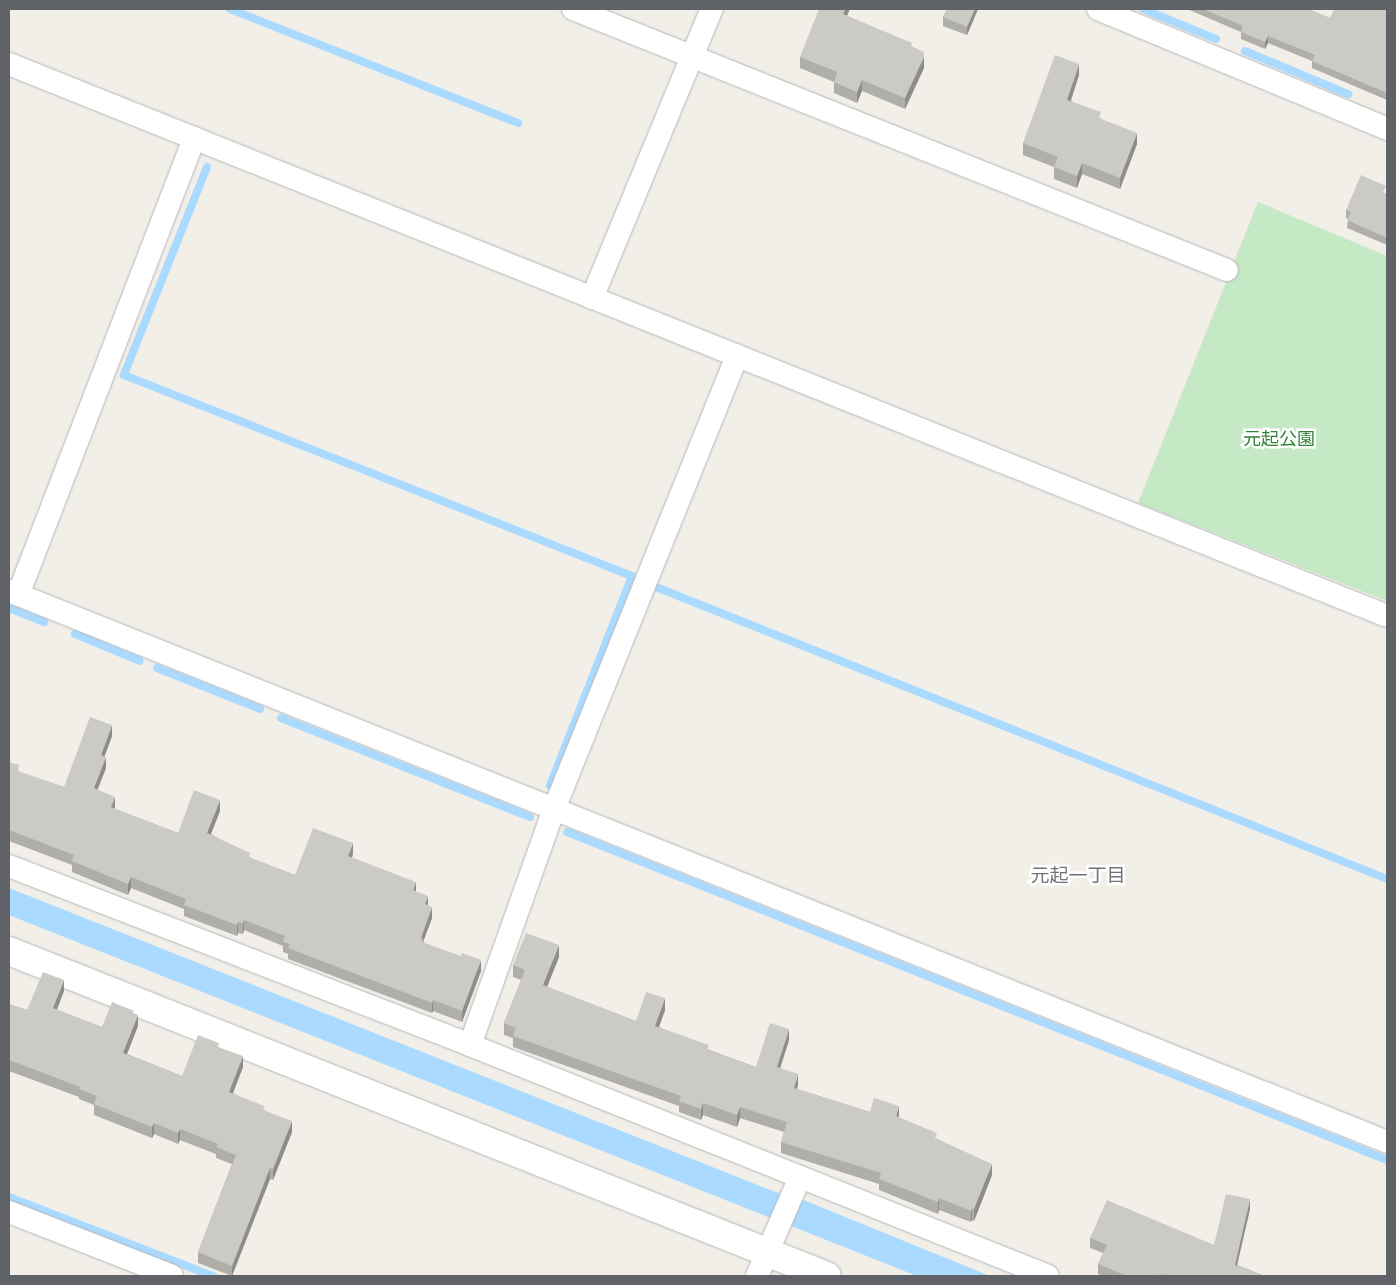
<!DOCTYPE html>
<meta charset="utf-8">
<style>
body{margin:0}
#map{position:relative;width:1396px;height:1285px;overflow:hidden;background:#f1efe8;font-family:Overpass,"Noto Sans JP",sans-serif}
div>[style]{position:absolute}
.green>*{inset:0;background:#c5e8c5}
.water>*{inset:0;background:#aadaff}
.stream>*{height:8px;margin:-4px;padding:0 4px;transform-origin:4px;border-radius:4px;background:#aadaff}
.roads{filter:drop-shadow(0 0 1px #b5b8bc) drop-shadow(0 0 1px #b5b8bc)}
.street>*{height:22px;margin:-11px;padding:0 11px;transform-origin:11px;border-radius:11px;background:#fff}
.secondary>*{height:28px;margin:-14px;padding:0 14px;transform-origin:14px;border-radius:14px;background:#fff}
.wall>*{inset:0;background:#afaea9}
.shaded-wall>*{inset:0;background:#8f8d8a}
.building>*{inset:0;background:#cccac5}
span{translate:-50% -50%;white-space:nowrap;text-align:center;line-height:1.15;-webkit-text-stroke:5px #fff;paint-order:stroke}
.park-label{font-size:18px;color:#348238}
.neighbourhood-label{font-size:19px;color:#70757a}
.frame{position:absolute;inset:0;border:10px solid #5f6368;pointer-events:none}
</style>
<div id="map">
<div class="green">
<div style="clip-path:polygon(1258px 202px,1387px 256px,1387px 601px,1138px 503px)"></div>
</div>
<div class="water">
<div style="clip-path:polygon(9px 888px,770px 1190px,806px 1201px,990px 1276px,917px 1276px,9px 915px)"></div>
</div>
<div class="stream">
<div style="left:230px;top:9px;width:310px;rotate:21.6deg"></div>
<div style="left:1143px;top:9px;width:79px;rotate:22.3deg"></div>
<div style="left:1245px;top:51px;width:112px;rotate:22.7deg"></div>
<div style="left:207px;top:167px;width:224px;rotate:111.8deg"></div>
<div style="left:124px;top:375px;width:546px;rotate:21.59deg"></div>
<div style="left:632px;top:576px;width:225px;rotate:111.4deg"></div>
<div style="left:656px;top:587px;width:787px;rotate:21.77deg"></div>
<div style="left:9px;top:608px;width:38px;rotate:22deg"></div>
<div style="left:75px;top:634px;width:70px;rotate:22.6deg"></div>
<div style="left:157px;top:668px;width:111px;rotate:21.7deg"></div>
<div style="left:281px;top:718px;width:268px;rotate:21.7deg"></div>
<div style="left:567px;top:832px;width:883px;rotate:21.8deg"></div>
<div style="left:9px;top:1197px;width:219px;rotate:21.2deg"></div>
</div>
<div class="roads">
<div class="street">
<div style="left:573px;top:9px;width:704px;rotate:21.76deg"></div>
<div style="left:1098px;top:9px;width:313px;rotate:22.5deg"></div>
<div style="left:9px;top:64px;width:1484px;rotate:21.83deg"></div>
<div style="left:592px;top:298px;width:313px;rotate:-67.5deg"></div>
<div style="left:9px;top:591px;width:1484px;rotate:21.79deg"></div>
<div style="left:18px;top:595px;width:490px;rotate:-68.9deg"></div>
<div style="left:9px;top:866px;width:495px;rotate:21.2deg"></div>
<div style="left:470px;top:1045px;width:622px;rotate:21.78deg"></div>
<div style="left:470px;top:1045px;width:251px;rotate:-70.4deg"></div>
<div style="left:554px;top:809px;width:489px;rotate:-68deg"></div>
<div style="left:9px;top:1212px;width:175px;rotate:21.4deg"></div>
<div style="left:757px;top:1276px;width:108px;rotate:-66.5deg"></div>
</div>
<div class="secondary">
<div style="left:9px;top:951px;width:880px;rotate:21.67deg"></div>
</div>
</div>
<div class="wall">
<div style="clip-path:polygon(947px 9px,978px 9px,967px 35px,943px 26px,943px 17px)"></div>
<div style="clip-path:polygon(1187px 9px,1308px 9px,1330px 18px,1387px 9px,1387px 100px,1312px 68px,1312px 61px,1268px 43px,1265px 49px,1241px 39px,1241px 32px)"></div>
<div style="clip-path:polygon(847px 16px,912px 47px,924px 68px,905px 109px,862px 91px,857px 103px,834px 93px,834px 82px,800px 68px,800px 57px)"></div>
<div style="clip-path:polygon(1079px 75px,1071px 101px,1101px 119px,1137px 144px,1120px 189px,1082px 174px,1077px 188px,1054px 179px,1054px 167px,1023px 155px,1023px 143px)"></div>
<div style="clip-path:polygon(1386px 194px,1387px 194px,1387px 245px,1347px 228px,1348px 219px,1346px 218px,1346px 210px)"></div>
<div style="clip-path:polygon(112px 736px,104px 757px,106px 768px,97px 790px,115px 808px,115px 809px,178px 833px,220px 811px,211px 834px,250px 858px,295px 875px,353px 854px,352px 858px,416px 892px,428px 905px,432px 918px,423px 942px,481px 971px,462px 1022px,433px 1011px,432px 1013px,288px 959px,288px 954px,283px 952px,283px 946px,244px 930px,243px 934px,238px 933px,237px 936px,184px 916px,184px 909px,131px 888px,128px 895px,72px 872px,72px 865px,9px 841px,9px 762px,19px 772px,64px 787px)"></div>
<div style="clip-path:polygon(559px 957px,547px 987px,636px 1021px,665px 1010px,659px 1027px,709px 1050px,756px 1067px,789px 1040px,780px 1068px,798px 1085px,797px 1089px,870px 1112px,899px 1118px,937px 1139px,992px 1175px,974px 1221px,972px 1220px,971px 1222px,939px 1210px,938px 1214px,879px 1190px,879px 1184px,781px 1153px,781px 1142px,784px 1132px,740px 1118px,737px 1127px,703px 1115px,701px 1120px,679px 1112px,679px 1106px,513px 1047px,513px 1038px,504px 1035px,504px 1023px,521px 980px,513px 977px,513px 965px)"></div>
<div style="clip-path:polygon(64px 991px,57px 1010px,102px 1027px,134px 1014px,138px 1026px,127px 1054px,182px 1076px,219px 1047px,243px 1067px,233px 1093px,264px 1110px,292px 1132px,273px 1180px,270px 1179px,232px 1276px,198px 1263px,198px 1252px,232px 1164px,216px 1158px,216px 1154px,180px 1140px,178px 1144px,154px 1134px,152px 1138px,94px 1115px,94px 1105px,79px 1099px,79px 1097px,9px 1071px,9px 1004px,27px 1010px)"></div>
<div style="clip-path:polygon(1250px 1209px,1237px 1265px,1265px 1276px,1104px 1276px,1098px 1274px,1098px 1264px,1103px 1253px,1090px 1248px,1090px 1238px,1214px 1245px)"></div>
</div>
<div class="shaded-wall">
<div style="clip-path:polygon(845px 9px,850px 9px,843px 25px,843px 14px)"></div>
<div style="clip-path:polygon(975px 9px,978px 9px,967px 35px,967px 27px)"></div>
<div style="clip-path:polygon(1268px 36px,1268px 43px,1265px 49px,1265px 42px)"></div>
<div style="clip-path:polygon(924px 57px,924px 68px,905px 109px,905px 98px)"></div>
<div style="clip-path:polygon(1079px 64px,1079px 75px,1067px 111px,1067px 100px)"></div>
<div style="clip-path:polygon(862px 80px,862px 91px,857px 103px,857px 92px)"></div>
<div style="clip-path:polygon(1137px 133px,1137px 144px,1120px 189px,1120px 178px)"></div>
<div style="clip-path:polygon(1082px 163px,1082px 174px,1077px 188px,1077px 176px)"></div>
<div style="clip-path:polygon(112px 725px,112px 736px,101px 766px,101px 755px)"></div>
<div style="clip-path:polygon(106px 757px,106px 768px,94px 799px,94px 788px)"></div>
<div style="clip-path:polygon(115px 797px,115px 808px,111px 818px,111px 807px)"></div>
<div style="clip-path:polygon(220px 800px,220px 811px,207px 844px,207px 833px)"></div>
<div style="clip-path:polygon(353px 843px,353px 854px,348px 867px,348px 856px)"></div>
<div style="clip-path:polygon(131px 877px,131px 888px,128px 895px,128px 884px)"></div>
<div style="clip-path:polygon(416px 882px,416px 893px,413px 890px)"></div>
<div style="clip-path:polygon(428px 896px,428px 907px,425px 904px)"></div>
<div style="clip-path:polygon(432px 907px,432px 918px,423px 942px,423px 949px,421px 938px)"></div>
<div style="clip-path:polygon(244px 920px,244px 930px,243px 934px,243px 923px)"></div>
<div style="clip-path:polygon(238px 922px,238px 933px,237px 936px,237px 925px)"></div>
<div style="clip-path:polygon(559px 945px,559px 957px,543px 997px,543px 985px)"></div>
<div style="clip-path:polygon(481px 960px,481px 971px,462px 1022px,462px 1011px)"></div>
<div style="clip-path:polygon(64px 980px,64px 991px,53px 1019px,53px 1008px)"></div>
<div style="clip-path:polygon(665px 998px,665px 1010px,655px 1038px,655px 1026px)"></div>
<div style="clip-path:polygon(433px 1000px,433px 1011px,432px 1013px,432px 1003px)"></div>
<div style="clip-path:polygon(138px 1015px,138px 1026px,123px 1064px,123px 1053px)"></div>
<div style="clip-path:polygon(789px 1029px,789px 1040px,777px 1078px,777px 1067px)"></div>
<div style="clip-path:polygon(243px 1056px,243px 1067px,229px 1103px,229px 1092px)"></div>
<div style="clip-path:polygon(798px 1074px,798px 1085px,794px 1099px,794px 1088px)"></div>
<div style="clip-path:polygon(703px 1103px,703px 1115px,701px 1120px,701px 1109px)"></div>
<div style="clip-path:polygon(899px 1106px,899px 1118px,896px 1116px)"></div>
<div style="clip-path:polygon(740px 1107px,740px 1118px,737px 1127px,737px 1115px)"></div>
<div style="clip-path:polygon(292px 1121px,292px 1132px,273px 1180px,273px 1169px)"></div>
<div style="clip-path:polygon(154px 1123px,154px 1134px,152px 1138px,152px 1127px)"></div>
<div style="clip-path:polygon(180px 1129px,180px 1140px,178px 1144px,178px 1133px)"></div>
<div style="clip-path:polygon(992px 1164px,992px 1175px,974px 1221px,974px 1209px)"></div>
<div style="clip-path:polygon(270px 1168px,270px 1179px,232px 1276px,232px 1266px)"></div>
<div style="clip-path:polygon(939px 1198px,939px 1210px,938px 1214px,938px 1202px)"></div>
<div style="clip-path:polygon(1250px 1199px,1250px 1209px,1235px 1274px,1235px 1265px)"></div>
<div style="clip-path:polygon(972px 1208px,972px 1220px,971px 1222px,971px 1211px)"></div>
</div>
<div class="building">
<div style="clip-path:polygon(819px 9px,845px 9px,843px 14px,912px 43px,911px 46px,924px 52px,924px 57px,905px 98px,862px 80px,857px 92px,834px 82px,837px 72px,800px 57px)"></div>
<div style="clip-path:polygon(947px 9px,975px 9px,967px 27px,943px 17px)"></div>
<div style="clip-path:polygon(1203px 9px,1308px 9px,1330px 18px,1334px 9px,1387px 9px,1387px 93px,1312px 61px,1315px 55px,1268px 36px,1265px 42px,1241px 32px,1243px 26px)"></div>
<div style="clip-path:polygon(1055px 55px,1079px 64px,1067px 100px,1101px 112px,1099px 118px,1137px 133px,1120px 178px,1082px 163px,1077px 176px,1054px 167px,1058px 157px,1023px 143px)"></div>
<div style="clip-path:polygon(1361px 175px,1386px 186px,1383px 192px,1387px 194px,1387px 238px,1347px 220px,1351px 212px,1346px 210px)"></div>
<div style="clip-path:polygon(90px 717px,112px 725px,101px 755px,106px 757px,94px 788px,115px 797px,111px 807px,178px 833px,194px 790px,220px 800px,207px 833px,250px 853px,249px 857px,295px 875px,313px 828px,353px 843px,348px 856px,416px 882px,413px 890px,428px 896px,425px 904px,432px 907px,421px 938px,423px 939px,422px 942px,461px 956px,462px 953px,481px 960px,462px 1011px,433px 1000px,432px 1003px,288px 948px,290px 944px,283px 942px,285px 936px,244px 920px,243px 923px,238px 922px,237px 925px,184px 905px,186px 899px,131px 877px,128px 884px,72px 861px,74px 855px,9px 830px,9px 762px,19px 765px,18px 771px,64px 787px)"></div>
<div style="clip-path:polygon(526px 933px,559px 945px,543px 985px,636px 1021px,646px 992px,665px 998px,655px 1026px,709px 1045px,707px 1050px,756px 1067px,770px 1023px,789px 1029px,777px 1067px,798px 1074px,794px 1088px,870px 1112px,874px 1098px,899px 1106px,896px 1116px,937px 1133px,935px 1138px,992px 1164px,974px 1209px,972px 1208px,971px 1211px,939px 1198px,938px 1202px,879px 1179px,881px 1173px,781px 1142px,787px 1122px,740px 1107px,737px 1115px,703px 1103px,701px 1109px,679px 1101px,681px 1096px,513px 1036px,516px 1028px,504px 1023px,525px 970px,513px 965px)"></div>
<div style="clip-path:polygon(43px 972px,64px 980px,53px 1008px,102px 1027px,112px 1002px,134px 1011px,133px 1013px,138px 1015px,123px 1053px,182px 1076px,198px 1035px,219px 1043px,218px 1047px,243px 1056px,229px 1092px,264px 1106px,263px 1110px,292px 1121px,273px 1169px,270px 1168px,232px 1266px,198px 1252px,236px 1155px,216px 1147px,218px 1144px,180px 1129px,178px 1133px,154px 1123px,152px 1127px,94px 1104px,97px 1096px,79px 1089px,80px 1087px,9px 1060px,9px 1004px,27px 1010px)"></div>
<div style="clip-path:polygon(1226px 1194px,1250px 1199px,1235px 1265px,1265px 1276px,1165px 1276px,1160px 1274px,1159px 1276px,1127px 1276px,1098px 1264px,1107px 1245px,1090px 1238px,1107px 1200px,1214px 1245px)"></div>
</div>
<div class="park-label">
<span style="left:1279px;top:441px">元起公園</span>
</div>
<div class="neighbourhood-label">
<span style="left:1078px;top:878px">元起一丁目</span>
</div>
<div class="frame"></div>
</div>
